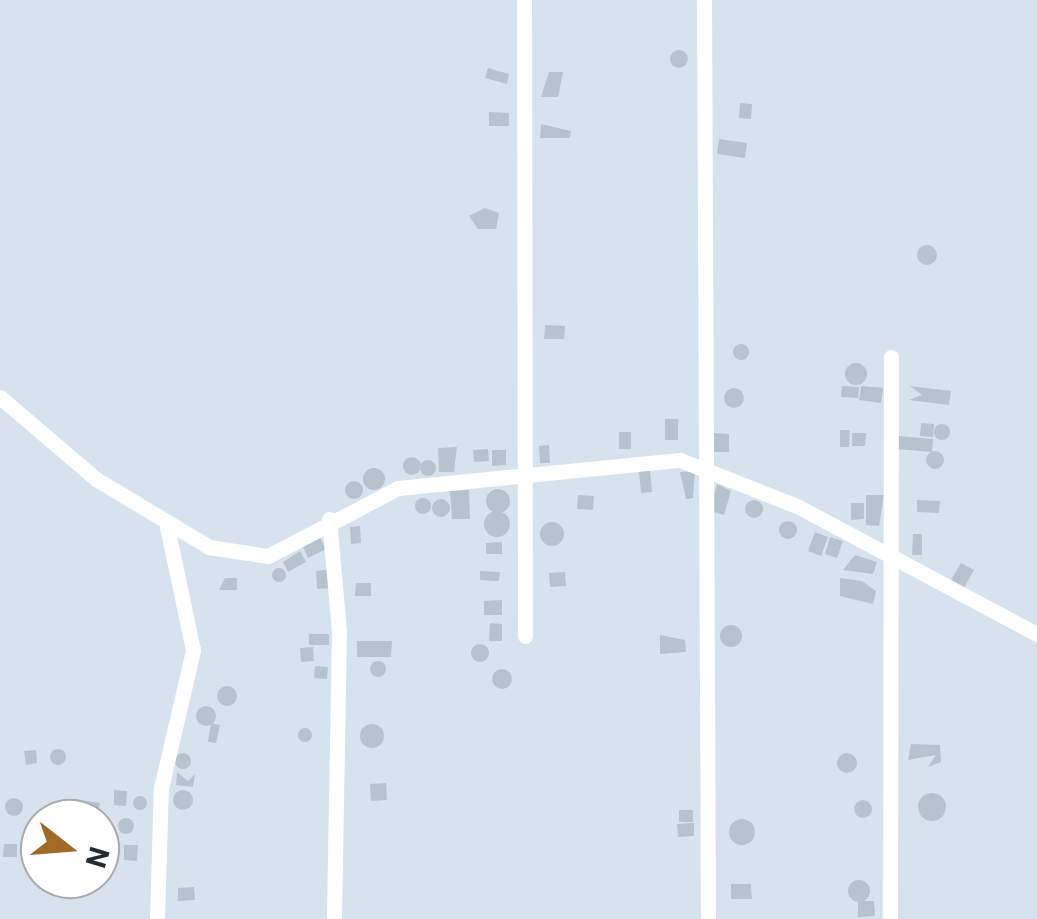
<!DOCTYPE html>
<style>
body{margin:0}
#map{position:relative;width:1037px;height:919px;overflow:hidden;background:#d6e3ef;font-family:Roboto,sans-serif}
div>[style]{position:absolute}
.building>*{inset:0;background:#b6c3ce}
.round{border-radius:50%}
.minor>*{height:15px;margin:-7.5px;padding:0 7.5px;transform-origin:7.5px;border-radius:7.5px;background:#fff}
span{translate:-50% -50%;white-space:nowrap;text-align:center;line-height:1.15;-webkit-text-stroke:8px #fff;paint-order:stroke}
.north{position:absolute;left:20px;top:799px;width:100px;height:100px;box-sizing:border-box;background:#fff;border:2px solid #a8aaac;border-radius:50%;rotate:107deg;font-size:28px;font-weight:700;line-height:40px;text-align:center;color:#252a2f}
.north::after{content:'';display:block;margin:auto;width:35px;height:45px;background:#a26a27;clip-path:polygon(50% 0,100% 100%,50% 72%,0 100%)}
</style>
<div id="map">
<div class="building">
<div class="round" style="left:670px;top:50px;width:18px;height:18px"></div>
<div style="clip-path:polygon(488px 68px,509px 74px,507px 84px,485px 78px)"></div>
<div style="clip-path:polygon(549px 72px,563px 72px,558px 97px,541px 97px)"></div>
<div style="clip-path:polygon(740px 103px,752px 104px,751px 119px,739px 118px)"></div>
<div style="clip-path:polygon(489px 112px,509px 113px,509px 126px,489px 126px)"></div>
<div style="clip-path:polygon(541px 124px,571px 131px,570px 138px,540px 138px)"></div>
<div style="clip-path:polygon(719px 139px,747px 143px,745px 158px,717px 154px)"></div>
<div style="clip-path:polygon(485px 208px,499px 213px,496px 229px,478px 229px,469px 216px)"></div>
<div class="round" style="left:917px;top:245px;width:20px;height:20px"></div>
<div style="clip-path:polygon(545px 325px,565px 326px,564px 339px,544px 339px)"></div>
<div class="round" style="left:733px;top:344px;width:16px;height:16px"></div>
<div class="round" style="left:845px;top:363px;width:22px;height:22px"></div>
<div style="clip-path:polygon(842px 386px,859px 387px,858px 398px,841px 397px)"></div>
<div style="clip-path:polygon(861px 386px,883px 388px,881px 403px,859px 400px)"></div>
<div style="clip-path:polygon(910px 386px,951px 391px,949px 405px,909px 400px,922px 395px)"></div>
<div class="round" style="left:724px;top:388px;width:20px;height:20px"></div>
<div style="clip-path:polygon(665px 419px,678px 419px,678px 440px,665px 440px)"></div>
<div style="clip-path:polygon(921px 423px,934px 424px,933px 437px,920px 436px)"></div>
<div class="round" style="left:934px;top:424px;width:16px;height:16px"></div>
<div style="clip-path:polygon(840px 430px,850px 430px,849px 447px,840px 447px)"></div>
<div style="clip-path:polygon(619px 432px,631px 432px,631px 449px,619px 449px)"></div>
<div style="clip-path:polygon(714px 433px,729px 434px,729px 452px,714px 452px)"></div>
<div style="clip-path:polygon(852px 433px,866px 433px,865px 446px,852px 446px)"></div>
<div style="clip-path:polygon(898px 436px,933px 439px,932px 452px,897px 449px)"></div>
<div style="clip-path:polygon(549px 445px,550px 463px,540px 463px,539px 446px)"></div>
<div style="clip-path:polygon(457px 447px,454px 472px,439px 472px,438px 448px)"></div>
<div style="clip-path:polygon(488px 449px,489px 461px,474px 462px,473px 450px)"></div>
<div style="clip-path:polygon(492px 450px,506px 450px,506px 465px,492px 466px)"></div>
<div class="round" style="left:926px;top:451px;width:18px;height:18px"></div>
<div class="round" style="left:403px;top:457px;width:18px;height:18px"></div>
<div class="round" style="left:420px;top:460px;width:16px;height:16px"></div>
<div class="round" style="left:363px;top:468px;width:22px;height:22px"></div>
<div style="clip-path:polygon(639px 471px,650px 471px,652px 492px,641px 493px)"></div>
<div style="clip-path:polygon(695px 471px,693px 498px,686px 499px,680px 472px)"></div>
<div class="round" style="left:345px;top:481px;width:18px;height:18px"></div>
<div style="clip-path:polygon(717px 484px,731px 491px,724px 515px,710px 511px)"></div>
<div class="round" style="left:486px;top:489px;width:24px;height:24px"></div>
<div style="clip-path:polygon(469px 490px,470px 519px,452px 519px,450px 491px)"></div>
<div style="clip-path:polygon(578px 495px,594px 496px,593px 510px,577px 509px)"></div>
<div style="clip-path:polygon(866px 495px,884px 495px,879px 526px,866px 525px)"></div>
<div class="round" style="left:415px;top:498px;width:16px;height:16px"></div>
<div class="round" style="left:432px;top:499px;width:18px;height:18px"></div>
<div style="clip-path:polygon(917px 500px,940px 501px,939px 513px,917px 512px)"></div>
<div class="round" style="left:745px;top:500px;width:18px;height:18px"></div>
<div style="clip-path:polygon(851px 503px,864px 503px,864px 519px,851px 520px)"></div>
<div class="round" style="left:484px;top:511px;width:26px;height:26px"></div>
<div class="round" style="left:779px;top:521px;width:18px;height:18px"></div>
<div class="round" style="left:540px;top:522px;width:24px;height:24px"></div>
<div style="clip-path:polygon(360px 526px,361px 543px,351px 544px,350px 527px)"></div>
<div style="clip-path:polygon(815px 532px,828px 537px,821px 556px,808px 551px)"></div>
<div style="clip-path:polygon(913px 534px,922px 534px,922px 555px,912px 555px)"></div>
<div style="clip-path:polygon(830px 537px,843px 541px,837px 558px,825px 554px)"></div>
<div style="clip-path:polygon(320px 538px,326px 549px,308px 558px,303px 547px)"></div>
<div style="clip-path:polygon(502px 542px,502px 554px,486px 554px,486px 543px)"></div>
<div style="clip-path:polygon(300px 551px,306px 562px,288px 572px,283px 562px)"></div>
<div style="clip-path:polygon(855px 555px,877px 562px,873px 574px,843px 570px)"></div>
<div style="clip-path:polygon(961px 563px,974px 570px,964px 588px,951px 580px)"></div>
<div class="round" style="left:272px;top:568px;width:14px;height:14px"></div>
<div style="clip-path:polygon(333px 569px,334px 588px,317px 589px,316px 571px)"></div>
<div style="clip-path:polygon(480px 571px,500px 572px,499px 581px,480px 580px)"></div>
<div style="clip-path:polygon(565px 572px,566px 586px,550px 587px,549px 573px)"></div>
<div style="clip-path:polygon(225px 578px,237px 578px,237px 590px,219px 590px)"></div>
<div style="clip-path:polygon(840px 578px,862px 581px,876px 591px,873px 604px,840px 596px)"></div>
<div style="clip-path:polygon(356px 583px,371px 583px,371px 596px,355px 596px)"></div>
<div style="clip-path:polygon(502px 600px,502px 615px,484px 615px,484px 601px)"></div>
<div style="clip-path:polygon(490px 623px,502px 624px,502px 641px,489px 641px)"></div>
<div class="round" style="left:720px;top:625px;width:22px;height:22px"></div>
<div style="clip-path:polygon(309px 634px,329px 634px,329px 645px,309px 645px)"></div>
<div style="clip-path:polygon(660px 635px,685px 640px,686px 652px,660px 654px)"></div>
<div style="clip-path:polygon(357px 641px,392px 641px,391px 657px,357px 657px)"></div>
<div class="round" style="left:471px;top:644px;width:18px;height:18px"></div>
<div style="clip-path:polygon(313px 647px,314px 661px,301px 662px,300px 648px)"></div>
<div class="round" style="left:370px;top:661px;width:16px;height:16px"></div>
<div style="clip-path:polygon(315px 666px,328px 667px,327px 679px,314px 678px)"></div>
<div class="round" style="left:492px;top:669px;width:20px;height:20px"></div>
<div class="round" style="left:217px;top:686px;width:20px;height:20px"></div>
<div class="round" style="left:196px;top:706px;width:20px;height:20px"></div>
<div style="clip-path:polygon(211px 723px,220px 725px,216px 743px,208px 742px)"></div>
<div class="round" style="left:360px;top:724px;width:24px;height:24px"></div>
<div class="round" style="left:298px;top:728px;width:14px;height:14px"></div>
<div style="clip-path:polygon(911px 744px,940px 745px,941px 762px,928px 767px,936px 755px,908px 760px)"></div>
<div class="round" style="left:50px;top:749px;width:16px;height:16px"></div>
<div style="clip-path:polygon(36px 750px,37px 763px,26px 765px,24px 751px)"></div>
<div class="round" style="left:175px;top:753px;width:16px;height:16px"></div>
<div class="round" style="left:837px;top:753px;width:20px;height:20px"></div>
<div style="clip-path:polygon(177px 772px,188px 781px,195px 774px,193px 787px,176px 785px)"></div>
<div style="clip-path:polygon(386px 783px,387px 800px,371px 801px,370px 784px)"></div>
<div style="clip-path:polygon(114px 790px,127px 791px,126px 806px,114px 805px)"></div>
<div class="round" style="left:173px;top:790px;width:20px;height:20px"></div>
<div class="round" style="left:918px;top:793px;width:28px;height:28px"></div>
<div class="round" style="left:133px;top:796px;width:14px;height:14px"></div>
<div class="round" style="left:5px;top:798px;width:18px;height:18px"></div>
<div class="round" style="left:854px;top:800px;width:18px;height:18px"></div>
<div style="clip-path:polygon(81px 800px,100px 803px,98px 814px,79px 811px)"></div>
<div style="clip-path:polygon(679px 810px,693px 810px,693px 822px,679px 822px)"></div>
<div class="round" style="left:118px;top:818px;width:16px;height:16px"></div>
<div class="round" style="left:729px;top:819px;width:26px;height:26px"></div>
<div style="clip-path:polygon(694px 823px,694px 836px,678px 837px,677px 824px)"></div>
<div style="clip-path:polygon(4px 844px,17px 844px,17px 857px,3px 857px)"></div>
<div style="clip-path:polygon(124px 845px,138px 845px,137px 861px,124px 860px)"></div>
<div class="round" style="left:848px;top:880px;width:22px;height:22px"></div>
<div style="clip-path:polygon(731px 884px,751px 884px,752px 899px,731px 899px)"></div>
<div style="clip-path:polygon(194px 887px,195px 900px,178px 901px,178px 888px)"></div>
<div style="clip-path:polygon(858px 901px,874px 901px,875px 916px,858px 917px)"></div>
</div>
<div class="minor">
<div style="left:524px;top:0;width:636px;rotate:89.91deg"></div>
<div style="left:704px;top:0;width:919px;rotate:89.75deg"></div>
<div style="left:0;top:397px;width:126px;rotate:40.5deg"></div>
<div style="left:96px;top:479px;width:132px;rotate:31deg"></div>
<div style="left:209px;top:547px;width:60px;rotate:8.7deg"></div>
<div style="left:268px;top:556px;width:147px;rotate:-27.6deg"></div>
<div style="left:398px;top:488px;width:283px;rotate:-5.7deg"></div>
<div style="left:680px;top:460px;width:126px;rotate:21.5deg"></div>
<div style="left:797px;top:506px;width:272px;rotate:28.1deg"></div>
<div style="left:329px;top:519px;width:111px;rotate:84.9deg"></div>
<div style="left:339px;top:630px;width:289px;rotate:91deg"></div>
<div style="left:157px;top:919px;width:131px;rotate:-88.3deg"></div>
<div style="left:161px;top:788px;width:142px;rotate:-76.9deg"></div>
<div style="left:193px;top:650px;width:126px;rotate:-101.9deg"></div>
<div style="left:890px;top:919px;width:562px;rotate:-89.9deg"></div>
</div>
<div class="north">N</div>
</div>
